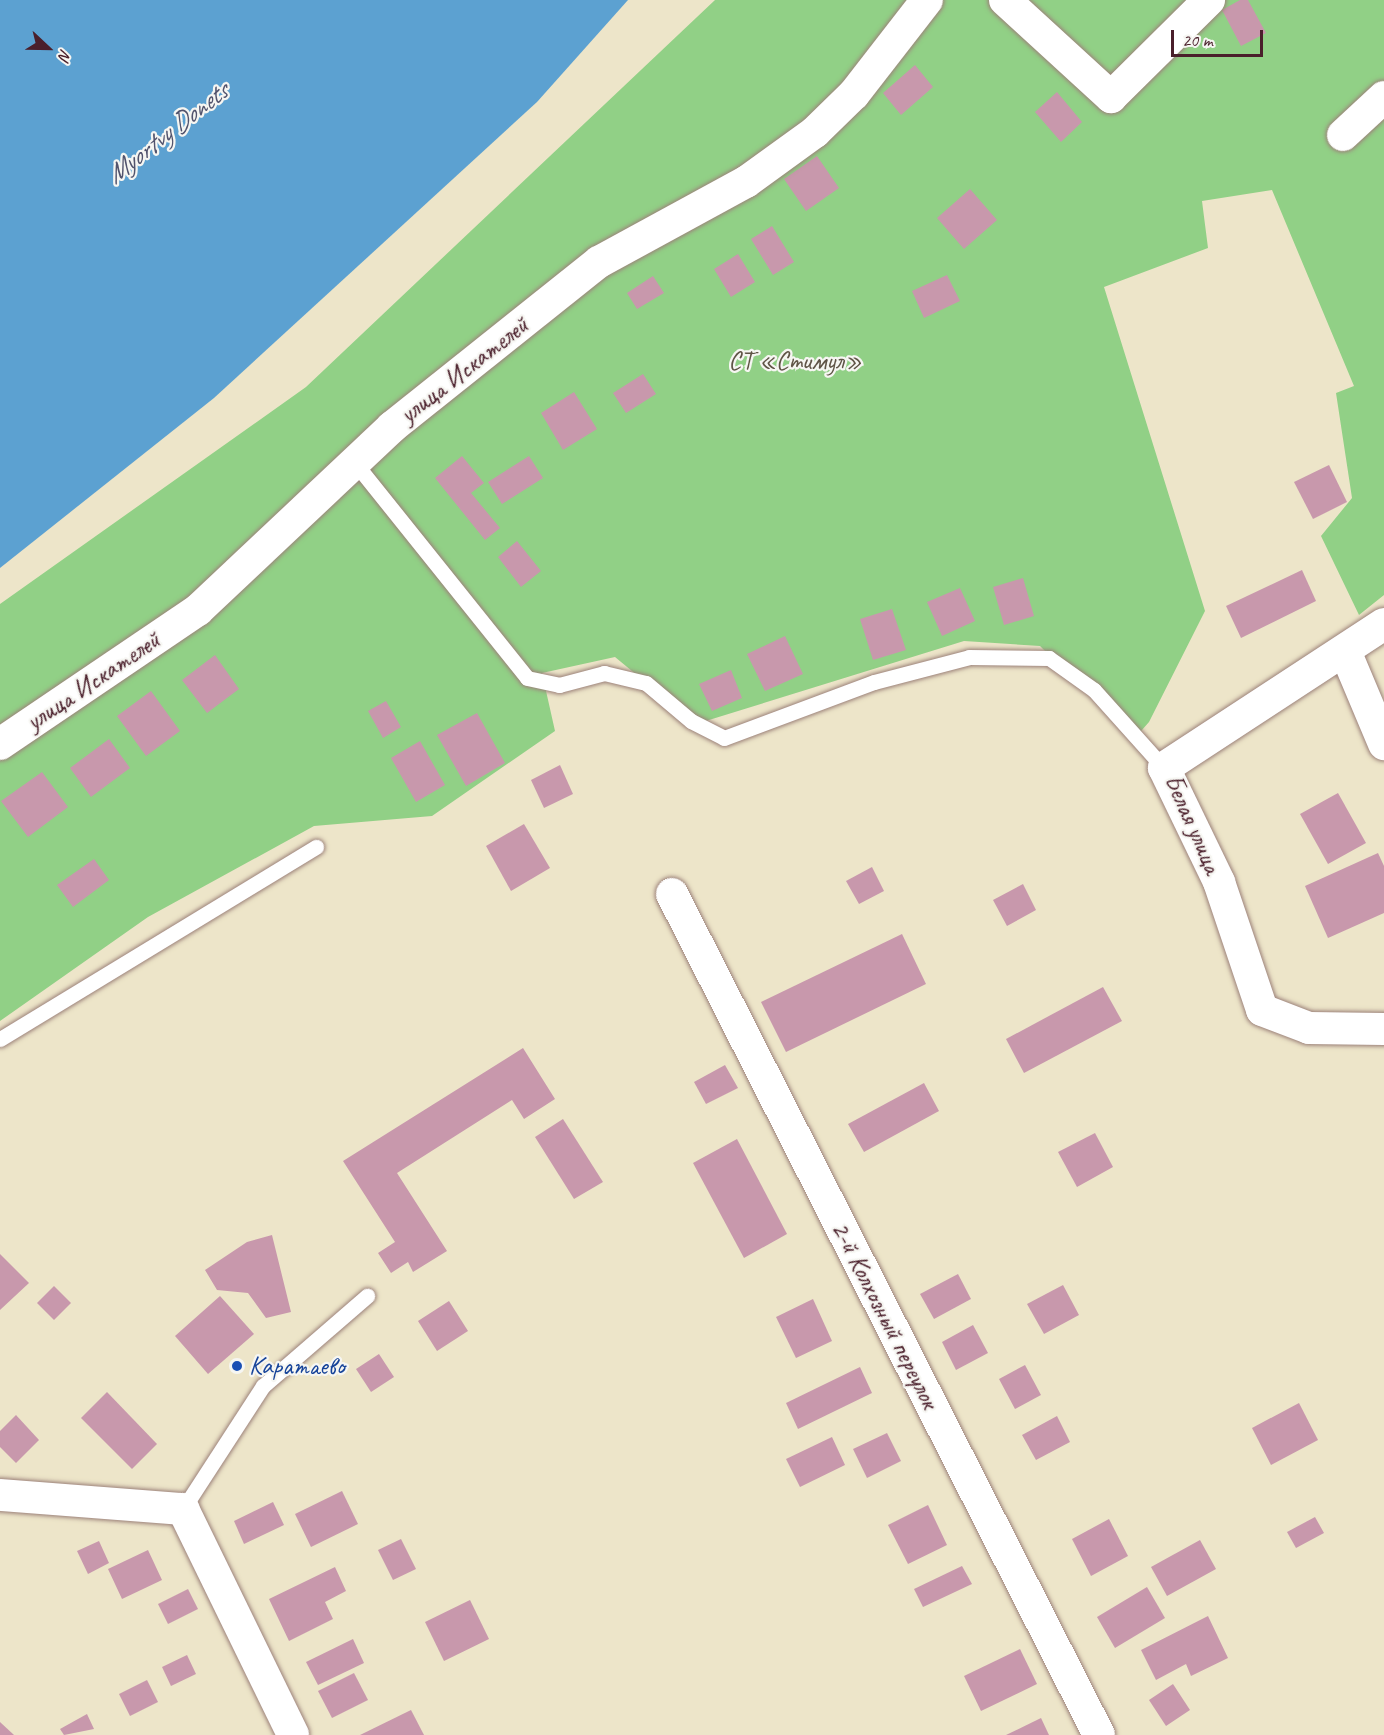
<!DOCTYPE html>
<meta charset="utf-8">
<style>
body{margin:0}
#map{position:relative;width:1384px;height:1735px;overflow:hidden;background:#ede5c9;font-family:Caveat,sans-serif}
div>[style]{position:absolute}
.green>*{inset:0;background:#91d086}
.water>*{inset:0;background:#5ca1d1}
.building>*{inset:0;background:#c898ac}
.roads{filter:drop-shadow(0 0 2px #9c827a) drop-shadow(0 0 2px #9c827a)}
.lane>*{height:15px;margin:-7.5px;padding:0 7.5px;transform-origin:7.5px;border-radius:7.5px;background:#fff}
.street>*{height:32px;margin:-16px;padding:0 16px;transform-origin:16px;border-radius:16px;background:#fff}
.dots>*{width:16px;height:16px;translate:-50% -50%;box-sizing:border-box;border:3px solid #f6f6f2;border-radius:50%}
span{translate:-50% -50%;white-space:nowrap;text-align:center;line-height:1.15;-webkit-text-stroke:4.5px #f6f6f2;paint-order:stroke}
.park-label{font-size:26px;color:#5f5446}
.street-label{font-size:26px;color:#4a1f2b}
.transit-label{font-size:26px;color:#164399}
.left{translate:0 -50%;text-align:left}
.water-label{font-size:27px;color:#51536d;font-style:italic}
.north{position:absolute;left:18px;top:18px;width:60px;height:60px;-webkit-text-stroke:4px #f6f6f2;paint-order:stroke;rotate:112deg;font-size:16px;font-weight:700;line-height:24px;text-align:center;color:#4a1f2b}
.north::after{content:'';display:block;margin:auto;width:21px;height:27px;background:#4a1f2b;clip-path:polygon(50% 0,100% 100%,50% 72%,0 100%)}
.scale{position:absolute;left:1171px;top:30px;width:92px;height:27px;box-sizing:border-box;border:3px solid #4a1f2b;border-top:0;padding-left:8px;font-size:18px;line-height:21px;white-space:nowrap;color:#4a1f2b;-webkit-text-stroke:4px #f6f6f2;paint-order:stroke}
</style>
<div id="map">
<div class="green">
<div style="clip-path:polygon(715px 0,1384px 0,1384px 595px,1359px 615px,1321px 536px,1352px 498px,1336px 393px,1354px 386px,1272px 190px,1202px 201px,1208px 248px,1104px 287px,1205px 611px,1149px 722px,1134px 739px,1040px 646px,964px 641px,696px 724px,615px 657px,542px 673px,555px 731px,432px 816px,314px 826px,148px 917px,0 1021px,0 604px,306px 387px)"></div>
</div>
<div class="water">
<div style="clip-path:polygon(0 0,628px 0,537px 102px,214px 398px,0 568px)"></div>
</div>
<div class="building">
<div style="clip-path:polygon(1240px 0,1248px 0,1266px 33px,1241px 46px,1222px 10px)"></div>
<div style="clip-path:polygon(915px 65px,933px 87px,901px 115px,883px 93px)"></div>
<div style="clip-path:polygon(1057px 92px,1082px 122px,1061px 142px,1035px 112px)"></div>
<div style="clip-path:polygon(817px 156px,839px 188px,806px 211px,784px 179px)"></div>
<div style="clip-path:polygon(970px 189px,997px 220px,964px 249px,937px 218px)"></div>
<div style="clip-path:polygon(772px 226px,794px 262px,773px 275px,751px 239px)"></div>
<div style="clip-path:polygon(738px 254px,755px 282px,731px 297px,714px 269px)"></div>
<div style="clip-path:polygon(947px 275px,960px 301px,924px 318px,912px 291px)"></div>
<div style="clip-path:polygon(653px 276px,664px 293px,637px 309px,627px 293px)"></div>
<div style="clip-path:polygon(643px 374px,656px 394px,626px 413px,613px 393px)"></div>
<div style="clip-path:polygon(574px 392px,597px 429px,563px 450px,541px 413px)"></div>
<div style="clip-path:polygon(462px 456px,484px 483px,471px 493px,500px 528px,485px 540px,435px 478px)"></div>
<div style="clip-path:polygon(529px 456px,543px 478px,502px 504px,488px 482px)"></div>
<div style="clip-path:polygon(1329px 465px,1347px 502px,1313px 519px,1294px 482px)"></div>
<div style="clip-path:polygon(517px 541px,541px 571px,521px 587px,498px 557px)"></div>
<div style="clip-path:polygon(1302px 570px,1316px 601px,1241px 638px,1226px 606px)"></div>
<div style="clip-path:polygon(1023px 578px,1034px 616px,1004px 625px,993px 587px)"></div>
<div style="clip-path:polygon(960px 588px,975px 621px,942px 636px,927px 602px)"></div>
<div style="clip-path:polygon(892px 609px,906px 650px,873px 660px,860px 619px)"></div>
<div style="clip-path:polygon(785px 636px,803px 674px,765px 691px,747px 654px)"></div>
<div style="clip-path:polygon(215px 655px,239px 689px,207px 713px,182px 680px)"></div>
<div style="clip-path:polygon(731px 670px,742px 698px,712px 711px,699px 684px)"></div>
<div style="clip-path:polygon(151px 691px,180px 731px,146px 756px,117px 716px)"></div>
<div style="clip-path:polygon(386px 701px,401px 727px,383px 738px,368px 711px)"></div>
<div style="clip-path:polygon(477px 713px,505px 763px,466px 786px,437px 735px)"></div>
<div style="clip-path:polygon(109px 739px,130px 768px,91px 797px,70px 768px)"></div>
<div style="clip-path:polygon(420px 741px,445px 785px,416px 802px,391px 758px)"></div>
<div style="clip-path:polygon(560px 765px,573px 794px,544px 808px,531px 780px)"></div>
<div style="clip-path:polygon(42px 772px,68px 807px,28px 837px,1px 801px)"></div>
<div style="clip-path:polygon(1338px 793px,1366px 843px,1328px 864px,1300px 814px)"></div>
<div style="clip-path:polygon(524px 824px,550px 868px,511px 891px,486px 846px)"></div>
<div style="clip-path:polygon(1378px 853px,1384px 866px,1384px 913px,1328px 938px,1305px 886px)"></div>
<div style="clip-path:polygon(94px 859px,109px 880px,73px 907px,57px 885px)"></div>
<div style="clip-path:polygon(872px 867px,884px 891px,859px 904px,846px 881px)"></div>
<div style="clip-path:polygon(1023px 884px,1036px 910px,1007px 926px,993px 900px)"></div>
<div style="clip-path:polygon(902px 934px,926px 984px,786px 1052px,761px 1002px)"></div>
<div style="clip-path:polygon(1103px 987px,1122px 1021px,1024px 1073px,1006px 1039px)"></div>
<div style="clip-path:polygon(523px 1048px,555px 1099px,524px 1119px,512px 1100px,397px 1173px,447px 1251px,413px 1272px,408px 1262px,391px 1273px,378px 1253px,395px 1242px,343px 1161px)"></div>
<div style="clip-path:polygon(725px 1065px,738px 1088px,706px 1104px,694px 1082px)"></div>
<div style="clip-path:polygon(924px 1083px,939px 1111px,864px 1152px,848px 1124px)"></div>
<div style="clip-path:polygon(563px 1119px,603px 1182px,574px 1199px,535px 1137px)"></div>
<div style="clip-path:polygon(1095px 1133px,1113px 1167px,1077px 1187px,1058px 1152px)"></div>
<div style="clip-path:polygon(737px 1139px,787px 1234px,744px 1258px,693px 1163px)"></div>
<div style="clip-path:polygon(272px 1235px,291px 1312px,266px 1318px,248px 1293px,217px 1290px,205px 1270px,247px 1242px)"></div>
<div style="clip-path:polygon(0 1254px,29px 1283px,0 1310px)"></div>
<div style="clip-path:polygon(958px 1274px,971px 1299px,934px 1319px,920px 1294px)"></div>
<div style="clip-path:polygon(1063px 1285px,1079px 1315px,1044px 1334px,1027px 1304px)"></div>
<div style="clip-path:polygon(54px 1286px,71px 1303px,54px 1320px,37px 1303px)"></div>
<div style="clip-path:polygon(220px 1296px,254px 1334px,208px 1374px,175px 1336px)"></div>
<div style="clip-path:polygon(813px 1299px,832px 1341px,796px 1358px,776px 1317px)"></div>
<div style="clip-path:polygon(449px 1301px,468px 1331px,437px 1351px,418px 1321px)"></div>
<div style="clip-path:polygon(973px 1325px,988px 1353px,956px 1370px,942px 1342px)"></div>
<div style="clip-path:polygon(379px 1354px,394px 1377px,371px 1392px,356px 1369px)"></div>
<div style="clip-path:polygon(1025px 1365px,1041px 1395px,1015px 1409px,999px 1379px)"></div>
<div style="clip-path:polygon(860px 1367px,872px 1393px,798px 1429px,786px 1403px)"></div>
<div style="clip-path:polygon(107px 1392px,157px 1444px,132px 1469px,81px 1418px)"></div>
<div style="clip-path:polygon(1299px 1403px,1318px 1440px,1271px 1465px,1252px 1428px)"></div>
<div style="clip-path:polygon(16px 1415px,39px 1440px,16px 1463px,0 1447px,0 1431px)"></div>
<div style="clip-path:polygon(1057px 1416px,1070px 1442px,1036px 1460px,1022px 1435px)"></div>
<div style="clip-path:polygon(887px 1433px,901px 1461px,867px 1478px,853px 1449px)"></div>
<div style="clip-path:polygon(832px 1437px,845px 1465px,800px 1487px,786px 1459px)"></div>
<div style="clip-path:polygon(342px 1491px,358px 1524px,311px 1547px,295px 1514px)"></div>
<div style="clip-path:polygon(273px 1502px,284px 1525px,244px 1544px,234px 1521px)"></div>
<div style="clip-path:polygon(928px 1505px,947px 1545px,908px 1564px,888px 1525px)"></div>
<div style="clip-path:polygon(1315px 1517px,1324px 1533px,1296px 1548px,1287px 1532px)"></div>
<div style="clip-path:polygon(1109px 1519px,1128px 1556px,1091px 1576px,1072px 1539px)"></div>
<div style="clip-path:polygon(401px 1539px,416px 1569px,393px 1580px,378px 1550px)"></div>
<div style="clip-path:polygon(1200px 1540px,1216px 1569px,1167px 1596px,1151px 1567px)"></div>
<div style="clip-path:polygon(99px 1541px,109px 1563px,88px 1574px,77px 1551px)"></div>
<div style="clip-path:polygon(148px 1550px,162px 1580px,122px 1599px,108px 1569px)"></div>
<div style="clip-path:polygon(962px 1566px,972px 1584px,923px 1607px,914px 1589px)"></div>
<div style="clip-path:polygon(335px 1567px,346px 1591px,325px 1602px,333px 1619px,289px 1641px,269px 1599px)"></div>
<div style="clip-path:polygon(1147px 1587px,1165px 1618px,1115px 1648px,1097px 1617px)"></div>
<div style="clip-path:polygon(188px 1589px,198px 1609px,168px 1624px,158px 1604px)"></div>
<div style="clip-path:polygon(470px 1600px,489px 1639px,444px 1661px,425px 1622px)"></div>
<div style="clip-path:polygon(1208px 1616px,1228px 1658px,1191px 1676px,1186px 1664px,1156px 1680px,1141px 1650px)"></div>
<div style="clip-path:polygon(353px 1639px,364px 1663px,318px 1685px,306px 1662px)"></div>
<div style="clip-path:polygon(1020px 1649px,1037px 1684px,981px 1711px,964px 1676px)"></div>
<div style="clip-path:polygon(187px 1655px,196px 1674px,171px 1686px,162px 1667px)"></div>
<div style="clip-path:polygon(354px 1673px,368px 1700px,332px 1718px,318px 1691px)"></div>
<div style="clip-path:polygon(147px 1680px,158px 1702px,130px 1716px,119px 1694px)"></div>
<div style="clip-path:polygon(1173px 1684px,1190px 1710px,1166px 1726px,1149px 1700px)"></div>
<div style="clip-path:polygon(411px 1710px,424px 1735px,360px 1735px)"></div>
<div style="clip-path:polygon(87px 1714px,94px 1729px,64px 1735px,60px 1729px)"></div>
<div style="clip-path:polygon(1041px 1718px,1049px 1735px,1006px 1735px)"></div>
<div style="clip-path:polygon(0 1722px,14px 1735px,0 1735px)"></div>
</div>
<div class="roads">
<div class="lane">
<div style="left:355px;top:463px;width:275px;rotate:51.3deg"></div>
<div style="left:527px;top:678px;width:33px;rotate:12deg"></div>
<div style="left:559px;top:685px;width:47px;rotate:-14.9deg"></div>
<div style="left:604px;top:673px;width:43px;rotate:13.4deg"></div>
<div style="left:646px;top:683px;width:59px;rotate:40.2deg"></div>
<div style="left:691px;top:721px;width:37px;rotate:27deg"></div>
<div style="left:724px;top:738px;width:160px;rotate:-20.5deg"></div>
<div style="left:874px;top:682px;width:98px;rotate:-14.7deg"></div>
<div style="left:969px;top:657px;width:80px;rotate:0.7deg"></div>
<div style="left:1049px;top:658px;width:55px;rotate:35.4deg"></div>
<div style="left:1094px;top:690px;width:105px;rotate:48.1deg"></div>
<div style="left:0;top:1039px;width:370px;rotate:-31.3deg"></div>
<div style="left:183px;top:1509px;width:147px;rotate:-57deg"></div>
<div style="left:263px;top:1386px;width:138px;rotate:-40.9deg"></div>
</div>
<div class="street">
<div style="left:1005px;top:0;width:144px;rotate:42.5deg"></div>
<div style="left:1111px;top:97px;width:138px;rotate:-44.7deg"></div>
<div style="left:1343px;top:135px;width:56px;rotate:-42.8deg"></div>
<div style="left:1384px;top:624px;width:263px;rotate:146.8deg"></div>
<div style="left:1164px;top:768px;width:127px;rotate:64.2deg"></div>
<div style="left:1219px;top:882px;width:135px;rotate:71.4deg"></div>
<div style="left:1262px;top:1010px;width:50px;rotate:21deg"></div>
<div style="left:1309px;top:1028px;width:75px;rotate:0.8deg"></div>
<div style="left:1345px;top:651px;width:101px;rotate:67.2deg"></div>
<div style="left:0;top:744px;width:239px;rotate:-34.1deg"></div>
<div style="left:198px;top:610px;width:267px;rotate:-43.3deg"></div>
<div style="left:392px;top:427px;width:265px;rotate:-38.6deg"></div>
<div style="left:599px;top:262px;width:167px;rotate:-28.6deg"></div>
<div style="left:746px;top:182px;width:85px;rotate:-35.9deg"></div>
<div style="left:815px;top:132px;width:54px;rotate:-44.3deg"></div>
<div style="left:854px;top:94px;width:119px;rotate:-52.2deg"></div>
<div style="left:672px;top:894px;width:943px;rotate:63.08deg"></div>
<div style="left:0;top:1495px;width:184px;rotate:4.4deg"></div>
<div style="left:183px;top:1509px;width:251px;rotate:64deg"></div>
</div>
</div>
<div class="dots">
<div style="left:237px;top:1366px;background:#1a4fb4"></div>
</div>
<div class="park-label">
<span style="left:795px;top:361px">СТ «Стимул»</span>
</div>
<div class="street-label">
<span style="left:464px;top:370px;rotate:-38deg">улица Искателей</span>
<span style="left:93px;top:681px;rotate:-34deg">улица Искателей</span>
<span style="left:1193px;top:824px;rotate:66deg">Белая улица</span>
<span style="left:885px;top:1315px;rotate:63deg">2-й Колхозный переулок</span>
</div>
<div class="transit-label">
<span class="left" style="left:249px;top:1366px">Каратаево</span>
</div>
<div class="water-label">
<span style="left:167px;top:133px;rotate:-38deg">Myortvy Donets</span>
</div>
<div class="north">N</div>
<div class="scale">20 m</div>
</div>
